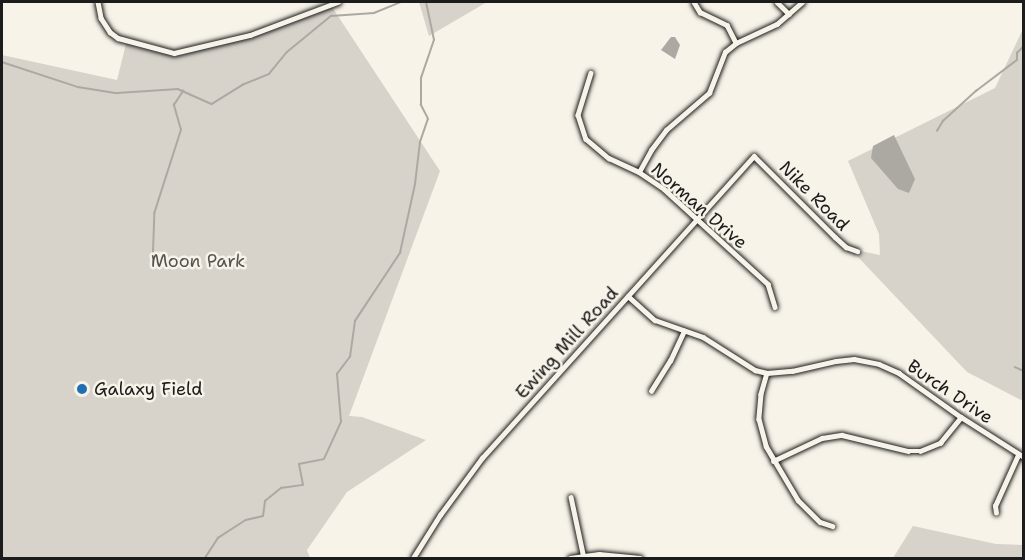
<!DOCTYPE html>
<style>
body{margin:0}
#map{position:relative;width:1025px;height:560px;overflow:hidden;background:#f7f3e8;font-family:"Shantell Sans",sans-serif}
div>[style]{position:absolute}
.green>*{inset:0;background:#d7d3cb}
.water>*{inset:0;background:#aca9a2}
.stream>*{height:1.5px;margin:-0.75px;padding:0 0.75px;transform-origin:0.75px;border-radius:0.75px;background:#aca9a2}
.roads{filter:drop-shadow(0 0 2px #1c1c1c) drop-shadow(0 0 2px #1c1c1c)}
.street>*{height:4.5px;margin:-2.25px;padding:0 2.25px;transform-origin:2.25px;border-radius:2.25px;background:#f7f3e8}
.dots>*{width:16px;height:16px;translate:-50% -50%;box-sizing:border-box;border:3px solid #f7f3e8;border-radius:50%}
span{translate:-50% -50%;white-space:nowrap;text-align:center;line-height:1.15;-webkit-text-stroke:5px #f7f3e8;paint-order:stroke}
.street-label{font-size:18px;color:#1c1c1c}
.park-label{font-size:18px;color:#545351}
.poi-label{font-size:18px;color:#1c1c1c}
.left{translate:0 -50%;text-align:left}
.frame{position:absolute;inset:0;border:3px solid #1c1c1c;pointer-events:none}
</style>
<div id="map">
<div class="green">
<div style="clip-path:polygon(419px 2px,487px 2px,429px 36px)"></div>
<div style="clip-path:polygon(332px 7px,440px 171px,349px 416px,362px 417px,426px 440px,347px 492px,307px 550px,310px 558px,2px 558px,2px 55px,117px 80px,127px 40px,180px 54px)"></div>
<div style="clip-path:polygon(1023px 29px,1023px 401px,967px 372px,857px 256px,860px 251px,880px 255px,879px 234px,848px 161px,995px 88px)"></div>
<div style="clip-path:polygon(913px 526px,996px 544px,1023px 545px,1023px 558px,893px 558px)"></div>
</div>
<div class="water">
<div style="clip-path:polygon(671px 37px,675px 37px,680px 45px,675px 59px,661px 50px)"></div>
<div style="clip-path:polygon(894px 135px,915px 179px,909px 193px,898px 189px,871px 158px,873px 146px)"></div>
</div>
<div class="stream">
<div style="left:2px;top:62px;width:80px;rotate:18.2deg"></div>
<div style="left:78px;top:87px;width:39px;rotate:9deg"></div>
<div style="left:117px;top:93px;width:61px;rotate:-3.8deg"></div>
<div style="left:178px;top:89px;width:37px;rotate:24deg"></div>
<div style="left:212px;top:104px;width:36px;rotate:-32deg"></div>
<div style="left:242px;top:85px;width:29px;rotate:-22deg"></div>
<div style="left:269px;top:74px;width:28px;rotate:-51deg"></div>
<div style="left:287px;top:52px;width:57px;rotate:-39.3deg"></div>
<div style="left:331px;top:16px;width:43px;rotate:-4deg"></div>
<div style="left:374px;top:13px;width:29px;rotate:-22deg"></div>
<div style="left:937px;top:131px;width:12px;rotate:-59deg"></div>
<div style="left:943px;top:121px;width:45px;rotate:-42.3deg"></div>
<div style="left:976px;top:91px;width:51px;rotate:-37.1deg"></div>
<div style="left:1017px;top:60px;width:7px;rotate:-90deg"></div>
<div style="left:1017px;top:53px;width:10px;rotate:-45deg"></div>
<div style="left:153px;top:252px;width:38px;rotate:-88deg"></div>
<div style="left:154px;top:214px;width:88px;rotate:-72.2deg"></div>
<div style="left:181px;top:130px;width:26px;rotate:-106deg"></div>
<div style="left:174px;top:105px;width:17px;rotate:-57deg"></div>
<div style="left:1015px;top:367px;width:10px;rotate:24deg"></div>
<div style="left:205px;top:558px;width:24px;rotate:-57deg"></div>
<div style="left:218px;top:538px;width:33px;rotate:-33deg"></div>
<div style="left:246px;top:520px;width:17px;rotate:-13deg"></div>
<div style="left:263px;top:516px;width:15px;rotate:-82deg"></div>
<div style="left:265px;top:501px;width:21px;rotate:-39deg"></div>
<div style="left:281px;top:488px;width:22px;rotate:-8deg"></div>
<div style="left:303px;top:485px;width:21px;rotate:-101deg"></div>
<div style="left:299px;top:464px;width:25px;rotate:-11deg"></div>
<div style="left:324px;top:459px;width:41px;rotate:-65.3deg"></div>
<div style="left:341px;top:422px;width:48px;rotate:-94.8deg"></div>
<div style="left:337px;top:374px;width:21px;rotate:-53deg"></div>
<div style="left:350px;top:357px;width:36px;rotate:-82deg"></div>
<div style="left:355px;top:321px;width:82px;rotate:-56.5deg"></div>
<div style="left:400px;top:253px;width:71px;rotate:-77.7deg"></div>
<div style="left:415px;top:184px;width:42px;rotate:-83.2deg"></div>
<div style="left:420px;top:142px;width:24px;rotate:-71deg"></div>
<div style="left:428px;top:119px;width:16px;rotate:-117deg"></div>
<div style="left:421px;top:105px;width:27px;rotate:-90deg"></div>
<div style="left:421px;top:78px;width:40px;rotate:-71.1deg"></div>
<div style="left:434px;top:40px;width:39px;rotate:-102deg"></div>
<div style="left:941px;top:558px;width:4px"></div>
</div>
<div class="roads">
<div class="street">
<div style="left:98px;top:2px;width:16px;rotate:79deg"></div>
<div style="left:101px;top:18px;width:17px;rotate:57deg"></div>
<div style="left:110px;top:32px;width:10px;rotate:37deg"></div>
<div style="left:118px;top:38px;width:58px;rotate:15deg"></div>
<div style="left:174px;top:53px;width:78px;rotate:-13.3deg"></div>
<div style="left:250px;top:35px;width:94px;rotate:-20.6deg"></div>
<div style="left:694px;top:2px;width:12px;rotate:59deg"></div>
<div style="left:700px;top:12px;width:30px;rotate:26deg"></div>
<div style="left:727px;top:25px;width:20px;rotate:63deg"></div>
<div style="left:777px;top:2px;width:17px;rotate:45deg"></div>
<div style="left:591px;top:73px;width:44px;rotate:107.2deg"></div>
<div style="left:578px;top:115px;width:25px;rotate:72deg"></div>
<div style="left:586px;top:139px;width:30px;rotate:40deg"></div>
<div style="left:609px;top:158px;width:33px;rotate:25deg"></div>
<div style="left:639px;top:172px;width:30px;rotate:34deg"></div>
<div style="left:664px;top:189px;width:141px;rotate:42.4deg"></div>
<div style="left:768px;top:284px;width:24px;rotate:73deg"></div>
<div style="left:639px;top:172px;width:25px;rotate:-61deg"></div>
<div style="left:651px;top:150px;width:25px;rotate:-53deg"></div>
<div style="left:666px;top:130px;width:57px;rotate:-40.7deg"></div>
<div style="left:709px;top:93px;width:44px;rotate:-68.7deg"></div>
<div style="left:725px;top:52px;width:14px;rotate:-39deg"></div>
<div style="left:736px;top:43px;width:45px;rotate:-24.9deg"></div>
<div style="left:777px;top:24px;width:33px;rotate:-41deg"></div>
<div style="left:628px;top:296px;width:36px;rotate:42deg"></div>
<div style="left:655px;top:320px;width:51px;rotate:19.5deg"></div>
<div style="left:703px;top:337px;width:62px;rotate:32.4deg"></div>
<div style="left:755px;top:370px;width:12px;rotate:14deg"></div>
<div style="left:767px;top:373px;width:25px;rotate:-5deg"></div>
<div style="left:792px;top:371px;width:45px;rotate:-12.8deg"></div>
<div style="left:836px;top:361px;width:18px;rotate:-6deg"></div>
<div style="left:854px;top:359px;width:25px;rotate:11deg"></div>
<div style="left:879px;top:364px;width:22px;rotate:24deg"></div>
<div style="left:899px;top:373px;width:76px;rotate:35.4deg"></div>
<div style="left:961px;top:417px;width:75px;rotate:32.4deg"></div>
<div style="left:767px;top:373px;width:22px;rotate:106deg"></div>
<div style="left:761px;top:394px;width:25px;rotate:95deg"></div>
<div style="left:759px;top:419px;width:28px;rotate:75deg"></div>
<div style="left:766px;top:446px;width:63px;rotate:59.3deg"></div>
<div style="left:798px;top:500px;width:31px;rotate:45deg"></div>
<div style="left:820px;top:522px;width:13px;rotate:18deg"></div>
<div style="left:651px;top:391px;width:36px;rotate:-58deg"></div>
<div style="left:670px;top:361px;width:33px;rotate:-65deg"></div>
<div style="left:773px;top:461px;width:54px;rotate:-25.1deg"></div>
<div style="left:822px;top:438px;width:20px;rotate:-9deg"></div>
<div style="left:842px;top:435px;width:68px;rotate:13.6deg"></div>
<div style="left:908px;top:451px;width:12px"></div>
<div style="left:920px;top:451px;width:22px;rotate:-22deg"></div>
<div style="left:940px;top:443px;width:33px;rotate:-51deg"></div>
<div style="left:571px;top:497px;width:62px;rotate:78deg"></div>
<div style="left:996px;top:513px;width:7px;rotate:-98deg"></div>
<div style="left:995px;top:506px;width:56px;rotate:-65.7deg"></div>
<div style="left:413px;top:558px;width:51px;rotate:-57.9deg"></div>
<div style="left:440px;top:515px;width:71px;rotate:-53.6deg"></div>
<div style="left:482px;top:458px;width:406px;rotate:-48deg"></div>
<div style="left:754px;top:156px;width:115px;rotate:45deg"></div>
<div style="left:835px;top:237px;width:15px;rotate:42deg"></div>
<div style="left:846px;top:247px;width:12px;rotate:20deg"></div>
<div style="left:570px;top:558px;width:29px;rotate:-8deg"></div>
<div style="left:599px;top:554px;width:41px;rotate:5.6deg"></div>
</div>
</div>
<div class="dots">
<div style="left:82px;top:389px;background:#1f6fb2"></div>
</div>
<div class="street-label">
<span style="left:814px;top:196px;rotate:45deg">Nike Road</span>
<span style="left:699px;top:206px;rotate:41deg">Norman Drive</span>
<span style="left:567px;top:343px;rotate:-48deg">Ewing Mill Road</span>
<span style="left:950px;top:392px;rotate:34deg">Burch Drive</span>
</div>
<div class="park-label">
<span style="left:198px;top:261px">Moon Park</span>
</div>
<div class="poi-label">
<span class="left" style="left:94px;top:389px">Galaxy Field</span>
</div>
<div class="frame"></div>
</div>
